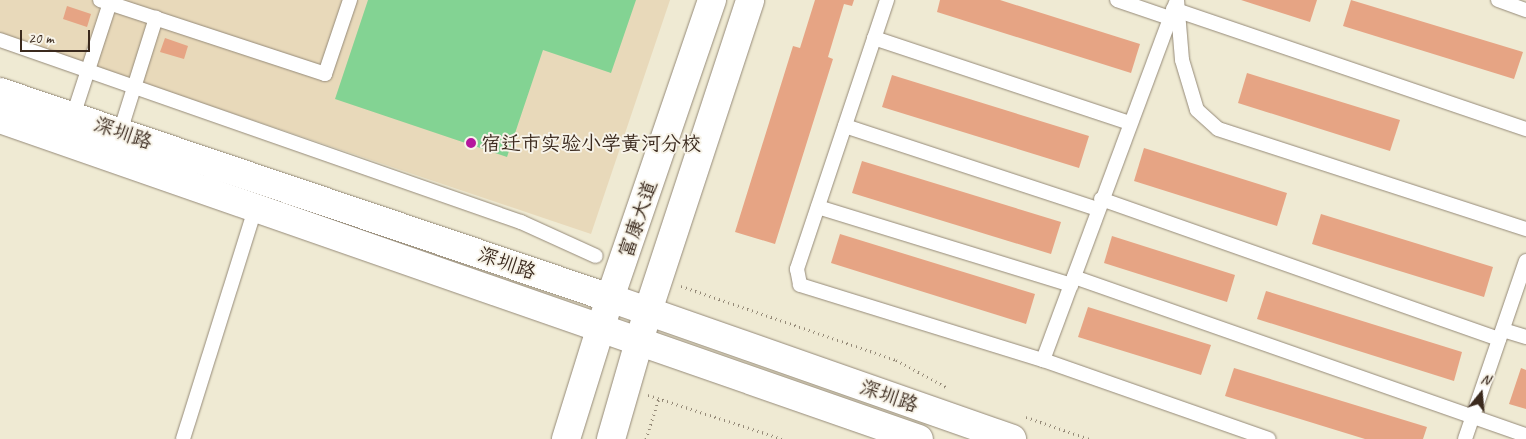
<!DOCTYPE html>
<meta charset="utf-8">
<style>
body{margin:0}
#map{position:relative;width:1526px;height:439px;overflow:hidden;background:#efead3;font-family:Caveat,"LXGW WenKai TC",sans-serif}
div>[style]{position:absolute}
.built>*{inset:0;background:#e8d9ba}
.green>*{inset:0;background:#83d393}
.building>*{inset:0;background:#e6a484}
.path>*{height:3px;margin-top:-1.5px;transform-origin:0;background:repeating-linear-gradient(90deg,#958a78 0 1px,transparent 0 5px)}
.roads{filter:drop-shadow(0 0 1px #958a78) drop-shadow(0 0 1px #958a78)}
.service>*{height:14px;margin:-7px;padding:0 7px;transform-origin:7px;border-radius:7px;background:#fff}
.tertiary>*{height:28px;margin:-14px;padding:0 14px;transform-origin:14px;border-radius:14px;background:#fff}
.dots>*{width:14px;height:14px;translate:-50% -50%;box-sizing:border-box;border:2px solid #f7f3e8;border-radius:50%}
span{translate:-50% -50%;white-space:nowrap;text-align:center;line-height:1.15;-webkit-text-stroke:4px #f7f3e8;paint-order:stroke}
.street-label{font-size:20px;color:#3b2a1e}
.poi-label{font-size:20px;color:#3b2a1e}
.left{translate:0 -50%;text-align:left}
.north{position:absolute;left:1456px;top:369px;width:50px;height:50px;-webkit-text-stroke:4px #f7f3e8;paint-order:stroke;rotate:17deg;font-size:14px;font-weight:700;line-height:20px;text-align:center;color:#3b2a1e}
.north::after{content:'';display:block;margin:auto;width:18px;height:22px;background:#3b2a1e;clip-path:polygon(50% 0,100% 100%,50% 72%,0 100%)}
.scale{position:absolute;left:20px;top:30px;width:70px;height:22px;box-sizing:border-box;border:2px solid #3b2a1e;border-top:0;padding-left:6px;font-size:15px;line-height:18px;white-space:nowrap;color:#3b2a1e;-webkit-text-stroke:4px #f7f3e8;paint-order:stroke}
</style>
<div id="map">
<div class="built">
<div style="clip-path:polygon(0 0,670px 0,591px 234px,0 35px)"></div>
</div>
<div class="green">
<div style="clip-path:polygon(368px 0,636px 0,611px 73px,543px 50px,507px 157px,335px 99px)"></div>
</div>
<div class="building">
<div style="clip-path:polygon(815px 0,854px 0,852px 6px,844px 4px,828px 57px,833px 59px,775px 244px,735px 232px,793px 46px,800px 48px)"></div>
<div style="clip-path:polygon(940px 0,1000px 0,1140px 44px,1131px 73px,937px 12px)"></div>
<div style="clip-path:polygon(1241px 0,1317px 0,1310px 22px)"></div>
<div style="clip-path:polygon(1351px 0,1523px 52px,1514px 79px,1343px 26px)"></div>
<div style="clip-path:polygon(67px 6px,91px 14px,87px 27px,63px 19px)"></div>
<div style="clip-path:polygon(165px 38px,188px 46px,184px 59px,160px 52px)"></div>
<div style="clip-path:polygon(1247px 73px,1400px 120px,1390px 151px,1238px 103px)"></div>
<div style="clip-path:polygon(892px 75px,1089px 136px,1079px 168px,882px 107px)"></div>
<div style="clip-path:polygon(1144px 148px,1287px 193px,1277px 226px,1134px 181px)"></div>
<div style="clip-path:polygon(862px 161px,1061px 222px,1051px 254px,852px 193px)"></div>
<div style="clip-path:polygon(1321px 214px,1493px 267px,1484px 297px,1312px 244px)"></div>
<div style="clip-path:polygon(840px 234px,1035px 294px,1026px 324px,831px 263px)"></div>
<div style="clip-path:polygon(1112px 236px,1235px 275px,1227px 302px,1104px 263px)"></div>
<div style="clip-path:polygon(1266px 291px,1462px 352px,1454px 381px,1257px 319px)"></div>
<div style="clip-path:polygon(1088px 307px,1211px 345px,1201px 375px,1078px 337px)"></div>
<div style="clip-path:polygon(1234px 368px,1427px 427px,1423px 439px,1365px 439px,1225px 396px)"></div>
<div style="clip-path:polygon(1521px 368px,1526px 370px,1526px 409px,1509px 404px)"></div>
</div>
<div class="path">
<div style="left:681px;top:286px;width:227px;rotate:19deg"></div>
<div style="left:896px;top:360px;width:59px;rotate:28.3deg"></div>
<div style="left:648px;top:395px;width:142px;rotate:18.1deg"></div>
<div style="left:1026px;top:417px;width:67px;rotate:19.2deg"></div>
<div style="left:646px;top:439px;width:43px;rotate:-72.4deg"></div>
</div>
<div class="roads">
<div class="service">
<div style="left:100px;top:0;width:237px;rotate:18.2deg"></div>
<div style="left:325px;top:74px;width:78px;rotate:-71.3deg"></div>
<div style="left:887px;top:0;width:284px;rotate:108.5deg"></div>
<div style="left:797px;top:269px;width:16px;rotate:79deg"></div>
<div style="left:800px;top:285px;width:254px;rotate:17.2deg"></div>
<div style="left:1043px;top:360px;width:239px;rotate:19.3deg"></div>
<div style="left:1117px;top:0;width:56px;rotate:18.8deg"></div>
<div style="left:1177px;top:0;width:60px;rotate:85.2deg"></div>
<div style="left:1182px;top:60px;width:52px;rotate:73.3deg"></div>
<div style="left:1197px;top:110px;width:28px;rotate:42deg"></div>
<div style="left:1218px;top:129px;width:324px;rotate:18deg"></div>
<div style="left:1498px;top:0;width:30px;rotate:20deg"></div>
<div style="left:1173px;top:9px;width:373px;rotate:18.8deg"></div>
<div style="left:874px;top:38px;width:269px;rotate:18.4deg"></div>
<div style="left:0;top:40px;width:552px;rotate:19.26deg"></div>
<div style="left:521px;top:222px;width:82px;rotate:24.4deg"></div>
<div style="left:73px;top:116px;width:119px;rotate:-71.9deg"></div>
<div style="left:845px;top:126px;width:266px;rotate:18.2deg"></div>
<div style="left:120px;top:132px;width:120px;rotate:-72.5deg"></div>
<div style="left:1101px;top:199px;width:422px;rotate:19.4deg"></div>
<div style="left:818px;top:207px;width:265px;rotate:17.1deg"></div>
<div style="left:1074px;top:277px;width:479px;rotate:19.3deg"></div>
<div style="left:1503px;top:330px;width:24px;rotate:17deg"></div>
<div style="left:1043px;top:360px;width:381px;rotate:-69.6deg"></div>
<div style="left:183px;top:439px;width:247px;rotate:-72.6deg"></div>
<div style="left:1465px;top:439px;width:188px;rotate:-71.1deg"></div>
</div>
<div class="tertiary">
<div style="left:0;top:92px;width:644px;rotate:18.66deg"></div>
<div style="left:610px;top:298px;width:426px;rotate:19.3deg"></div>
<div style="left:0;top:119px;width:973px;rotate:19.2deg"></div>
<div style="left:566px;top:439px;width:148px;rotate:-72.7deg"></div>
<div style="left:610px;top:298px;width:315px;rotate:-71.1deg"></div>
<div style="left:611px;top:439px;width:133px;rotate:-73.9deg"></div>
<div style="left:648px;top:311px;width:327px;rotate:-71.8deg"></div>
</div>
</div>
<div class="dots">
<div style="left:471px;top:143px;background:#b5179e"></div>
</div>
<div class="street-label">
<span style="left:123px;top:133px;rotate:19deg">深圳路</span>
<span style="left:638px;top:219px;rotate:-71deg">富康大道</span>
<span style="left:507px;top:263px;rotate:19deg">深圳路</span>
<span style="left:889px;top:396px;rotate:19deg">深圳路</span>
</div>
<div class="poi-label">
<span class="left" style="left:481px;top:143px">宿迁市实验小学黄河分校</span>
</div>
<div class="north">N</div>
<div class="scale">20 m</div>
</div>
